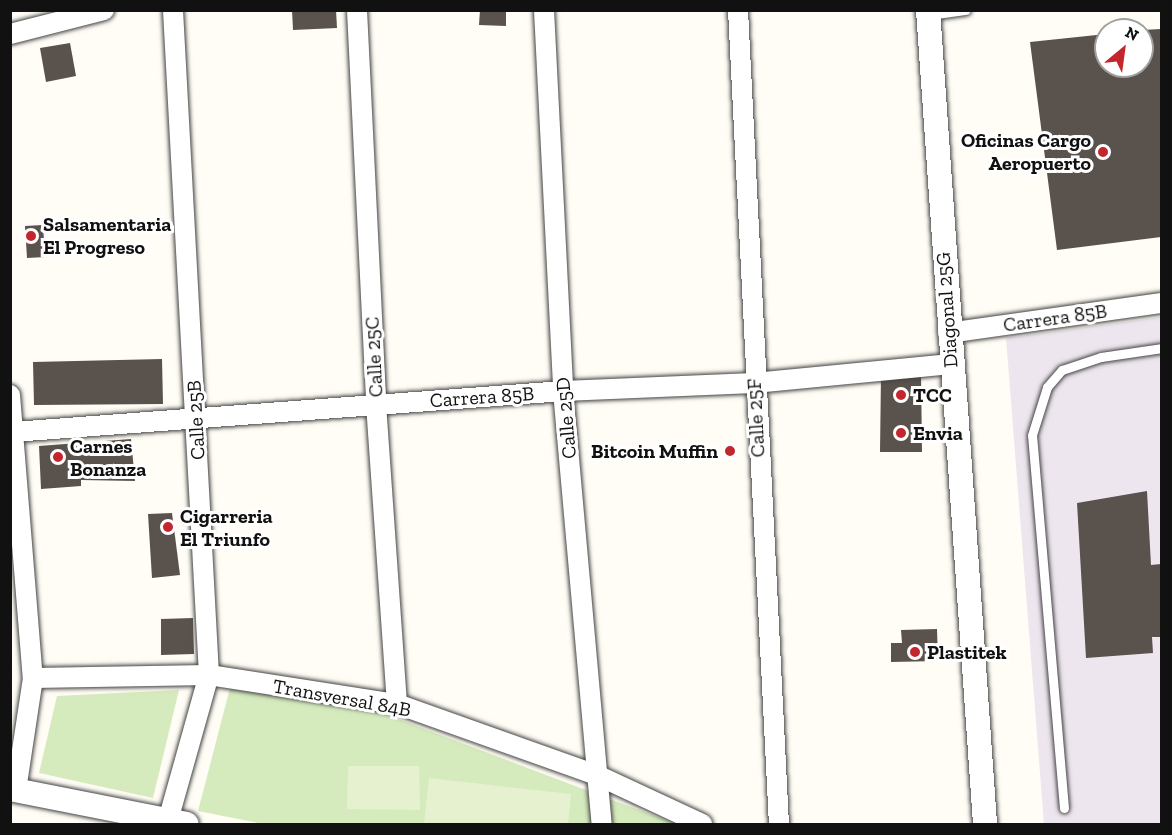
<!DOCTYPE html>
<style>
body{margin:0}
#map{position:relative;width:1172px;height:835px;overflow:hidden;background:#fffdf5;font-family:"Zilla Slab",serif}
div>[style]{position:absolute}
.industrial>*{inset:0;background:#eee6ef}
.green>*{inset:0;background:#d5ebbd}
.pitch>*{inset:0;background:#e6f2cf}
.building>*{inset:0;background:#5a524d}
.roads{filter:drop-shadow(0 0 2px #444) drop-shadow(0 0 2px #444)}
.service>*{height:9px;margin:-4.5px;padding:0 4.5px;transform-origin:4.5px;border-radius:4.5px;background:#fff}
.minor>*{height:20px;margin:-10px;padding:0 10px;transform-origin:10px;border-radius:10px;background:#fff}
.tertiary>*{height:24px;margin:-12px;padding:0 12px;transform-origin:12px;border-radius:12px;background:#fff}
.dots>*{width:16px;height:16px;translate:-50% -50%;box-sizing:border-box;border:3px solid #fff;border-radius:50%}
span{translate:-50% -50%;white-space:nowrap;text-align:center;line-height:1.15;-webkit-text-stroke:6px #fff;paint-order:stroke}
.poi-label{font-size:20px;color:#111;font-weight:700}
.right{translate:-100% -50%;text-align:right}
.left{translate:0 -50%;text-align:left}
.street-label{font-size:20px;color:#111}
.frame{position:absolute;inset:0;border:12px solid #111;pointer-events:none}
.north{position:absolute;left:1094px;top:18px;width:60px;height:60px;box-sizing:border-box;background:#fff;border:2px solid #a0a0a0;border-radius:50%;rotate:29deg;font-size:16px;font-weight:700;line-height:24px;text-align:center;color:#111}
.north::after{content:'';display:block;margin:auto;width:21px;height:27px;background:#c4262e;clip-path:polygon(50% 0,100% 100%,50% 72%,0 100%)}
</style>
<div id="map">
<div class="industrial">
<div style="clip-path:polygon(1161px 317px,1161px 824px,1044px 824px,1006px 338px)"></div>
</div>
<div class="green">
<div style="clip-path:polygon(230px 688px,382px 713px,676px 824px,263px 824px,198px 811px)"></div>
<div style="clip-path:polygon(179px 690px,153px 798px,39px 773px,57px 696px)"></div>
</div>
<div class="pitch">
<div style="clip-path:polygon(348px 766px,419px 766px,420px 810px,347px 809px)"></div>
<div style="clip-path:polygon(429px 778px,571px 794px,568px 824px,424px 824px)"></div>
</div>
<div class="building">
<div style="clip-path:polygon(292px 10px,336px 10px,337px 28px,293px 30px)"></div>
<div style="clip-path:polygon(480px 10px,506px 10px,506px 26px,479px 25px)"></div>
<div style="clip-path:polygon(1161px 29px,1161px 237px,1057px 250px,1030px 42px,1106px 34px,1106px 66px,1142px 66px,1142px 30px)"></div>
<div style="clip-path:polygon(70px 43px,76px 76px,46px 82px,40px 48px)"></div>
<div style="clip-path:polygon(43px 225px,45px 257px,27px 258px,25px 226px)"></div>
<div style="clip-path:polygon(162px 359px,163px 404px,34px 405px,33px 362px)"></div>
<div style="clip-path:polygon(881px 375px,921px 375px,922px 452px,880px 452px)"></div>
<div style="clip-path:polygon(131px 439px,135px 481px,81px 480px,81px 486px,41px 489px,39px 446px)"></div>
<div style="clip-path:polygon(1147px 491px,1151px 565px,1161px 564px,1161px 637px,1152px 637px,1153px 653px,1086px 658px,1077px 503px)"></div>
<div style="clip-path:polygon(172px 513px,180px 575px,152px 578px,148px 514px)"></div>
<div style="clip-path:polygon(193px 618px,194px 654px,161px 655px,161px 619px)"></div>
<div style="clip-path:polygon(937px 629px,938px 661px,891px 662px,891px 643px,902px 643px,901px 630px)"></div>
</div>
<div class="roads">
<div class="service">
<div style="left:930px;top:15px;width:36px;rotate:-8deg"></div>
<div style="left:1064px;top:808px;width:374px;rotate:-94.9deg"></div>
<div style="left:1032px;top:435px;width:50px;rotate:-72.6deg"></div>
<div style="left:1047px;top:387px;width:23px;rotate:-49deg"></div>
<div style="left:1062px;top:370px;width:41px;rotate:-18.4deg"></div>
<div style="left:1101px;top:357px;width:62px;rotate:-8.4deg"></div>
</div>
<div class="minor">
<div style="left:357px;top:10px;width:394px;rotate:87.2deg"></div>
<div style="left:376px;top:404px;width:301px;rotate:86deg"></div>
<div style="left:544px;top:10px;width:381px;rotate:87.1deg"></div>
<div style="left:563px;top:391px;width:435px;rotate:84.9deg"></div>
<div style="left:738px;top:10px;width:815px;rotate:87.12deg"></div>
<div style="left:10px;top:34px;width:97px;rotate:-14.3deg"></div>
<div style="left:948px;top:333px;width:216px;rotate:-8deg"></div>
<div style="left:10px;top:395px;width:284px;rotate:85.4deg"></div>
<div style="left:33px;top:678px;width:113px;rotate:98.6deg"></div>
<div style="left:13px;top:432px;width:552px;rotate:-4.26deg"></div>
<div style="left:563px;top:391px;width:191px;rotate:-2.4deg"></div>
<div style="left:754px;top:383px;width:198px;rotate:-5.5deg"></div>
<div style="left:33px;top:678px;width:176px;rotate:-1deg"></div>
<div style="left:209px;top:675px;width:190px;rotate:8.8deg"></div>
<div style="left:397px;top:704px;width:214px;rotate:19.6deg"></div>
<div style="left:599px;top:776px;width:114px;rotate:25deg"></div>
<div style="left:167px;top:824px;width:155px;rotate:-74.3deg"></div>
<div style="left:209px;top:675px;width:666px;rotate:-93.1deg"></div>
</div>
<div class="tertiary">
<div style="left:928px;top:10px;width:816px;rotate:85.99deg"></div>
<div style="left:10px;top:789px;width:180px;rotate:11.2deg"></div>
</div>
</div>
<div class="dots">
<div style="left:1103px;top:152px;background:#c4262e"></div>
<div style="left:31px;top:236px;background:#c4262e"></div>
<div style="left:901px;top:395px;background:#c4262e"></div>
<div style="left:901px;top:433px;background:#c4262e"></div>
<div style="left:730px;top:451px;background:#c4262e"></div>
<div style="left:58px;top:457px;background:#c4262e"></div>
<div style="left:168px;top:527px;background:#c4262e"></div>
<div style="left:915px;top:652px;background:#c4262e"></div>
</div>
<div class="poi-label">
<span class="right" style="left:1091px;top:152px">Oficinas Cargo<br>Aeropuerto</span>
<span class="left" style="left:43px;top:236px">Salsamentaria<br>El Progreso</span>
<span class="left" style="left:913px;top:395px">TCC</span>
<span class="left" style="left:913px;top:433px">Envia</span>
<span class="left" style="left:70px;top:458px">Carnes<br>Bonanza</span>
<span class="right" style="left:718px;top:451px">Bitcoin Muffin</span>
<span class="left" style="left:180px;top:528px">Cigarreria<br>El Triunfo</span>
<span class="left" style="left:927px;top:652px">Plastitek</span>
</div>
<div class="street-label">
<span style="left:947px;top:310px;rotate:-94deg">Diagonal 25G</span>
<span style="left:1055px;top:318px;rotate:-8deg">Carrera 85B</span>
<span style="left:374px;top:357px;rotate:-93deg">Calle 25C</span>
<span style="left:482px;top:397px;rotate:-4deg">Carrera 85B</span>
<span style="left:566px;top:418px;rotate:-95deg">Calle 25D</span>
<span style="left:756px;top:418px;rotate:-93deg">Calle 25F</span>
<span style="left:196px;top:420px;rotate:-93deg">Calle 25B</span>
<span style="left:342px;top:698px;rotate:10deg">Transversal 84B</span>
</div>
<div class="frame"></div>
<div class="north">N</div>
</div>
